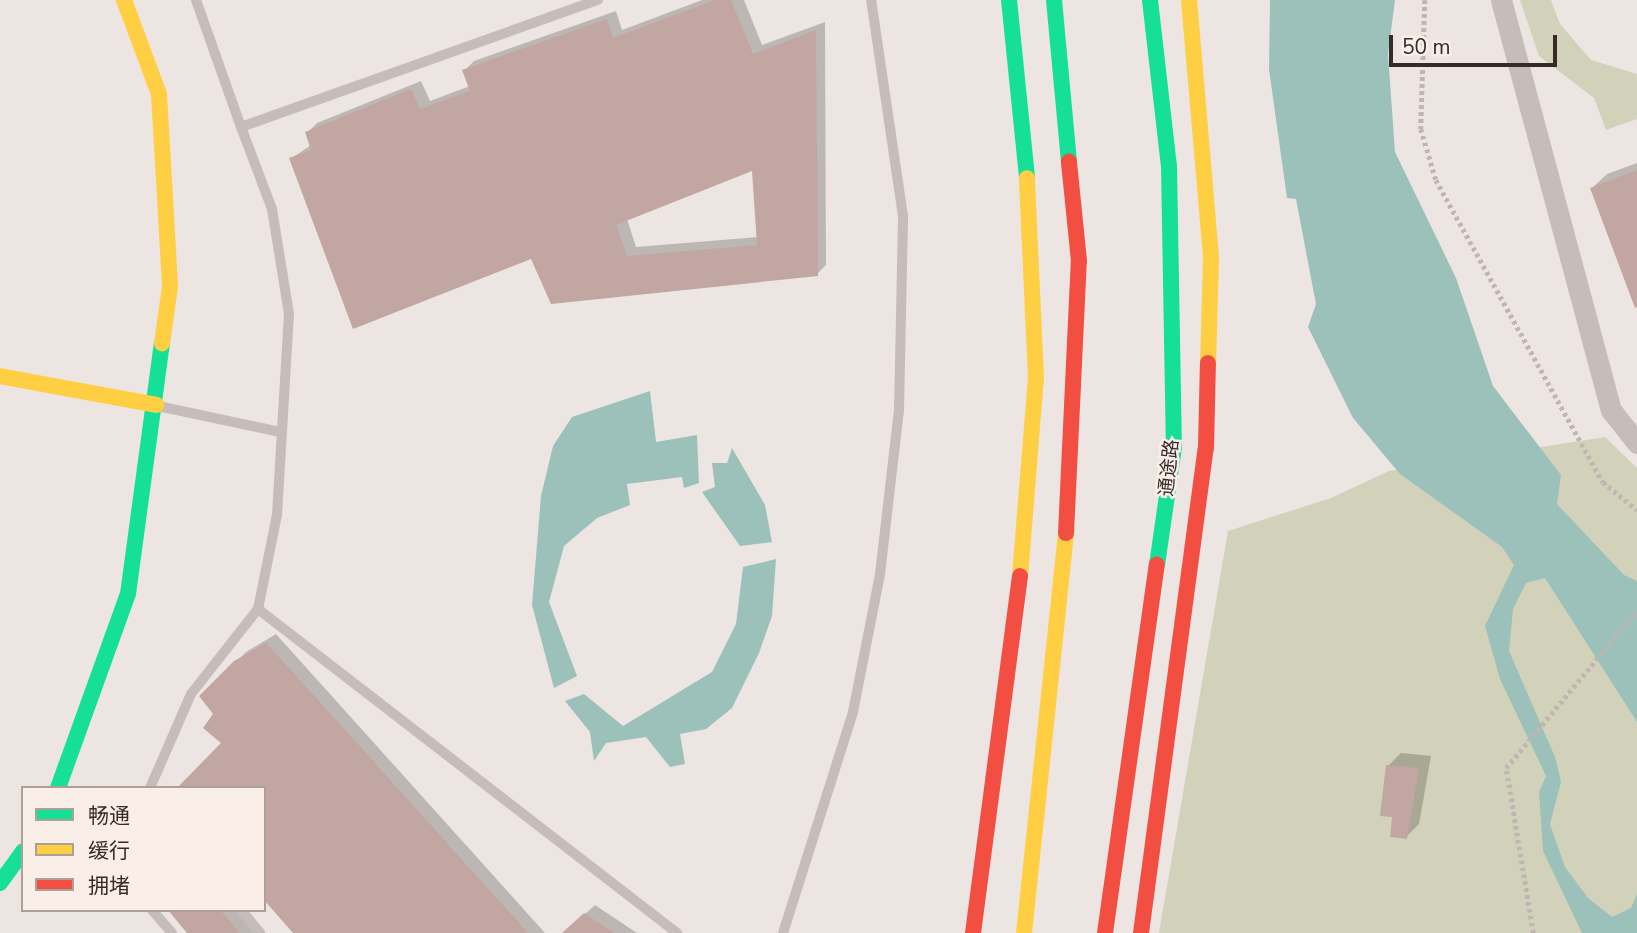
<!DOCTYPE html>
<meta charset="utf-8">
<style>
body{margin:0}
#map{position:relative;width:1637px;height:933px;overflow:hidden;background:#ede5e1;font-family:"Nunito Sans","Noto Sans SC",sans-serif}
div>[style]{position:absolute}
.green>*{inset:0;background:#d2d2ba}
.water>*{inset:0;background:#9cc0ba}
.shadow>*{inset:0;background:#0003}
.building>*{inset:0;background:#c1a6a2}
.path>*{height:4.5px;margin-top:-2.25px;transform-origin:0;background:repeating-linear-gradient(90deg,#bfb6b2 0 3.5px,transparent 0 7px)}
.lane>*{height:10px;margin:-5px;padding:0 5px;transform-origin:5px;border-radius:5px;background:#c6bdba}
.street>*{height:21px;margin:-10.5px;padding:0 10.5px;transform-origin:10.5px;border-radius:10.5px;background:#c6bdba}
.fast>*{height:16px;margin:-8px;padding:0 8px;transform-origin:8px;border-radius:8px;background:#16e098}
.slow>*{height:16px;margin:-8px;padding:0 8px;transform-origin:8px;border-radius:8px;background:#ffcf43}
.jam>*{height:16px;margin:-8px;padding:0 8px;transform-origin:8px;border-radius:8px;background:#f24e42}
span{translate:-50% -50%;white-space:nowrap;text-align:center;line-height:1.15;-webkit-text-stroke:5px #faeee8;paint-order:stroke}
.street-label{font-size:19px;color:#372a28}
.legend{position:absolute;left:21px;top:786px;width:245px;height:126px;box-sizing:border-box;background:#faeee8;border:2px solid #aca09b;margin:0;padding:9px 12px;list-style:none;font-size:21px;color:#372a28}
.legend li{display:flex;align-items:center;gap:14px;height:35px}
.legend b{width:35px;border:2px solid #aca09b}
.scale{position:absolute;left:1389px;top:35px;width:168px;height:32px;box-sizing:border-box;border:4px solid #372a28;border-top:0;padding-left:9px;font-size:21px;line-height:24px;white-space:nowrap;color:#372a28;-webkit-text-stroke:5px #faeee8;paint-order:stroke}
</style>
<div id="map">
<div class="green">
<div style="clip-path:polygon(1520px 0,1551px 0,1560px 24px,1591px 60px,1637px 74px,1637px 119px,1606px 130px,1594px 98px,1539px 56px)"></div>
<div style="clip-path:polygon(1605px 437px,1637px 468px,1637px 933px,1159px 933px,1228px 531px,1331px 498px,1389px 471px)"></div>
</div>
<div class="water">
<div style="clip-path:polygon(1270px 0,1395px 0,1388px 54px,1395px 152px,1456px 278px,1493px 386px,1561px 475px,1557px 504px,1624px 575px,1637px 581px,1637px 722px,1545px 578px,1526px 583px,1513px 609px,1509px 651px,1555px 757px,1561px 782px,1550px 824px,1565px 867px,1588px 898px,1612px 917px,1631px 908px,1637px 894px,1637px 933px,1582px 933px,1543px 851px,1539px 792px,1546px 776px,1500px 679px,1485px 626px,1514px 565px,1502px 547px,1400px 474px,1353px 418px,1308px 327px,1316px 304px,1296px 199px,1287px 198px,1269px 69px)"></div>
<div style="clip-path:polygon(650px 391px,656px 442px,697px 435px,699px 483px,684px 488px,682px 477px,627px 484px,630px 505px,597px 518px,564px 546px,549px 602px,577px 676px,554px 688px,532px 605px,541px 496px,553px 446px,572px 417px)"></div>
<div style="clip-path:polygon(732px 448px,765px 505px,772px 542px,740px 546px,702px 492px,715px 487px,712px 463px,727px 463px)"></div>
<div style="clip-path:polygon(776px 559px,772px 616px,759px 653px,732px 708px,706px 729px,680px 734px,685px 764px,670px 767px,646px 737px,606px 743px,594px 761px,590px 732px,565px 701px,584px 694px,623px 726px,712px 672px,736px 624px,743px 567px)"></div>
</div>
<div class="shadow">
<div style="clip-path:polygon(evenodd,702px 0,744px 0,762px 45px,825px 22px,826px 265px,817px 274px,532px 257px,292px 158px,311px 145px,307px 133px,317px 123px,421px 81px,430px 101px,470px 86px,464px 71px,474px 61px,616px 11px,622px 30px,702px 0,754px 168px,758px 237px,636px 247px,627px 219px,754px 168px)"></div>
<div style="clip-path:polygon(1637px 163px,1637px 308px,1592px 188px,1607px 174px)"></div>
<div style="clip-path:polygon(276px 634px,545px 933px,295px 933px,264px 788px,202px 696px,246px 652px)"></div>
<div style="clip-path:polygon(1401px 753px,1431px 756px,1419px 824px,1406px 837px,1394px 816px,1388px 766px)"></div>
<div style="clip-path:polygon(595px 905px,637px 933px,564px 933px)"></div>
<div style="clip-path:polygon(170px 910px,238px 910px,257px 933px,190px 933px)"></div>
</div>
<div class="building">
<div style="clip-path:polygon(evenodd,715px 0,731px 0,753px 54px,816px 30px,818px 276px,551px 304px,531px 259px,353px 329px,289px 158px,311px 150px,305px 132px,411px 89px,420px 109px,470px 91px,462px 70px,607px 19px,613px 38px,715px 0,752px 171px,757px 245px,627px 256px,616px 225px,752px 171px)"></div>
<div style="clip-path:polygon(1637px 170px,1637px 307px,1635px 308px,1590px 188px)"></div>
<div style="clip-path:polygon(266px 643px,319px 701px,528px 933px,293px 933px,264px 900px,264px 788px,177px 788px,221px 743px,203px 728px,213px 714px,199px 696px,234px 661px)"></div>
<div style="clip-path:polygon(1386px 765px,1419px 768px,1407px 839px,1390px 837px,1392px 817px,1380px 816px)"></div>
<div style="clip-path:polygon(168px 910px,220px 910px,240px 933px,187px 933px)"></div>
<div style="clip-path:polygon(584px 913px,614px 933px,562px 933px)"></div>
</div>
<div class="path">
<div style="left:1425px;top:0;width:129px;rotate:91.8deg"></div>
<div style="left:1421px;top:129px;width:53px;rotate:73.6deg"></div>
<div style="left:1436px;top:180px;width:345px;rotate:61.1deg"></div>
<div style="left:1603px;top:482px;width:44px;rotate:39.5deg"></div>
<div style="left:1533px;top:933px;width:167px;rotate:-99.3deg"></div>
<div style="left:1506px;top:768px;width:204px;rotate:-50.2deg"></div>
</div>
<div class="lane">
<div style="left:196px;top:0;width:135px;rotate:70.5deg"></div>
<div style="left:158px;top:406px;width:125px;rotate:12deg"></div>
<div style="left:258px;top:609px;width:530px;rotate:37.71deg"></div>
<div style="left:150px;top:788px;width:103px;rotate:-66.4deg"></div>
<div style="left:191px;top:694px;width:108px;rotate:-51.8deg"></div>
<div style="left:258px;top:609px;width:96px;rotate:-78.6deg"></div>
<div style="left:277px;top:515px;width:201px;rotate:-86.6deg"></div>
<div style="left:289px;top:314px;width:106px;rotate:-99.2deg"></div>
<div style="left:272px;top:209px;width:88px;rotate:-110.7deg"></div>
<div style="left:241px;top:127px;width:379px;rotate:-19.6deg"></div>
<div style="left:152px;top:910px;width:30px;rotate:49deg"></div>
<div style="left:241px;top:910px;width:30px;rotate:50deg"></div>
<div style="left:783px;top:933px;width:232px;rotate:-72.4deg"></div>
<div style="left:853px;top:712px;width:141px;rotate:-78.9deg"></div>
<div style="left:880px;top:574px;width:165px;rotate:-83.4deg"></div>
<div style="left:899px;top:410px;width:194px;rotate:-88.8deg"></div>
<div style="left:903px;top:216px;width:218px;rotate:-98.4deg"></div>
</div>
<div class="street">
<div style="left:1501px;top:0;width:424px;rotate:75deg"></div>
<div style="left:1611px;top:410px;width:42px;rotate:51.8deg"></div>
</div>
<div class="fast">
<div style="left:1009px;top:0;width:179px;rotate:84.2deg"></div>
<div style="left:1054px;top:0;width:163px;rotate:84.7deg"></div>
<div style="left:1150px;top:0;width:167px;rotate:83.5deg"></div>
<div style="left:1169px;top:166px;width:281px;rotate:89deg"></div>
<div style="left:1174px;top:447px;width:119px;rotate:98.2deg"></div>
<div style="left:58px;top:788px;width:206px;rotate:-70.2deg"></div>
<div style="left:128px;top:594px;width:253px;rotate:-82.3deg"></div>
<div style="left:0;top:883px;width:39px;rotate:-54deg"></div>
</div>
<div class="slow">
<div style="left:124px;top:0;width:100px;rotate:69.6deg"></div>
<div style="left:159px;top:94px;width:193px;rotate:86.7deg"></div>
<div style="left:170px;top:287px;width:57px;rotate:98.1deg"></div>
<div style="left:1189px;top:0;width:259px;rotate:85.1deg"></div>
<div style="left:1211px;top:258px;width:105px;rotate:91.6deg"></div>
<div style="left:0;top:376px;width:159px;rotate:10.5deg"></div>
<div style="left:1020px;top:576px;width:198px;rotate:-85.4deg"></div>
<div style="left:1036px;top:379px;width:201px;rotate:-92.6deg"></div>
<div style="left:1024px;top:933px;width:402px;rotate:-84deg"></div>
</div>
<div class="jam">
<div style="left:1066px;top:533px;width:272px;rotate:-87.3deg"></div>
<div style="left:1079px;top:261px;width:100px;rotate:-95.8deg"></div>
<div style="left:973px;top:933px;width:360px;rotate:-82.5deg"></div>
<div style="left:1105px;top:933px;width:372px;rotate:-82deg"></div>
<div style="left:1141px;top:933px;width:489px;rotate:-82.4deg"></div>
<div style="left:1206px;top:448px;width:85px;rotate:-88.7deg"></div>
</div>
<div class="street-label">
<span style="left:1170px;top:468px;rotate:-84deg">通途路</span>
</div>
<ul class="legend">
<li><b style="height:9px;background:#16e098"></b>畅通</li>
<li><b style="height:9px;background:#ffcf43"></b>缓行</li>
<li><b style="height:9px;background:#f24e42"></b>拥堵</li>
</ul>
<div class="scale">50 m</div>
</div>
